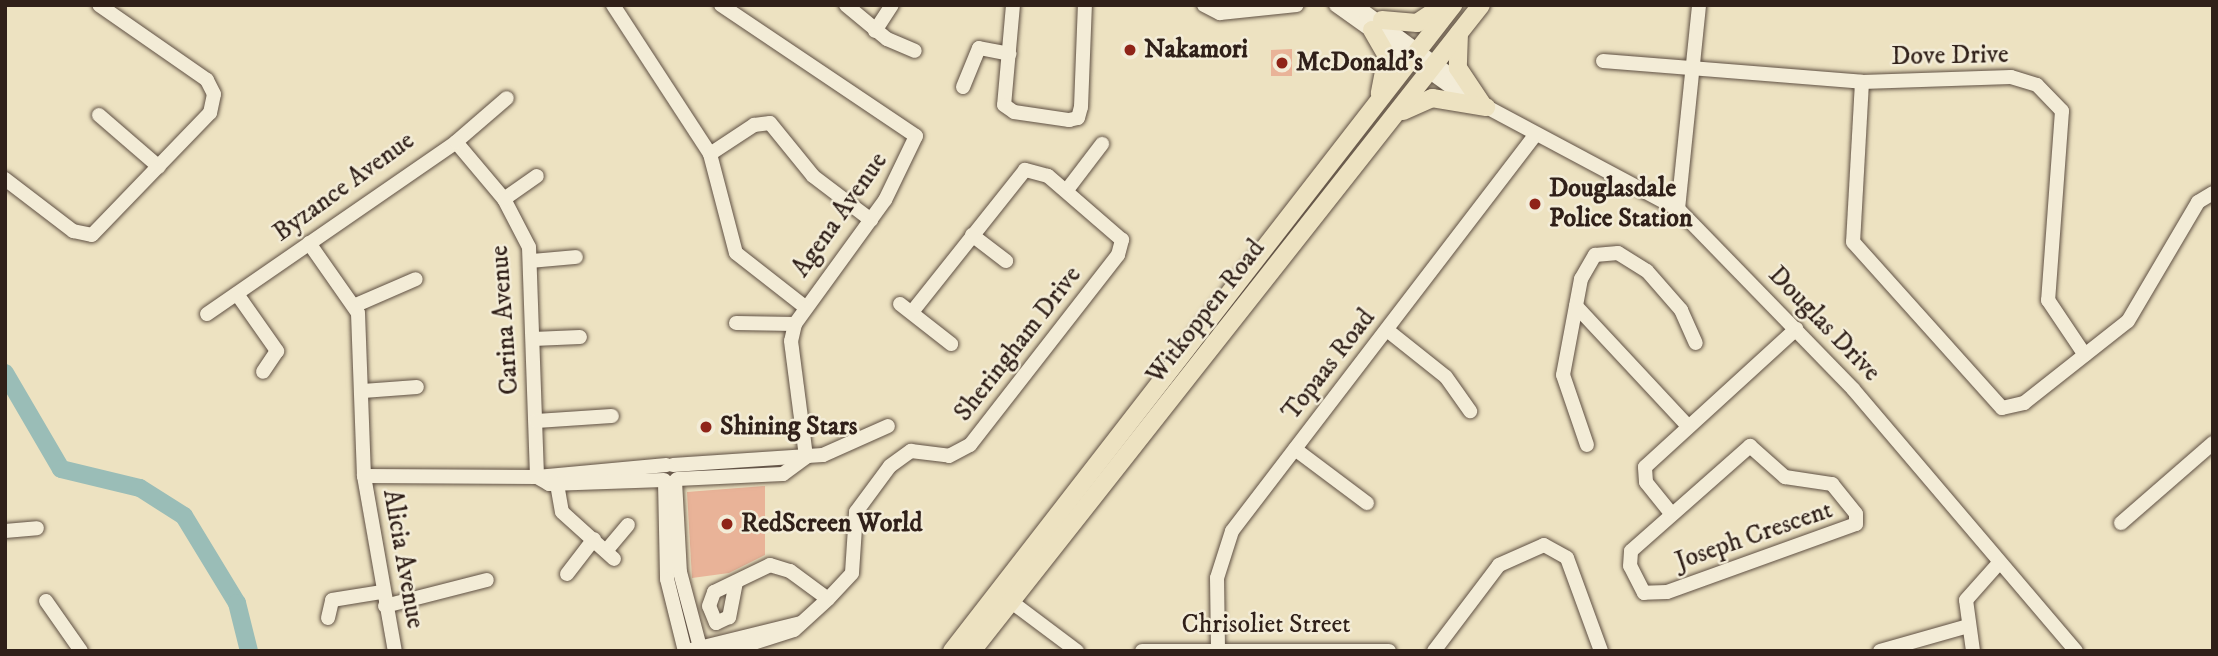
<!DOCTYPE html>
<style>
body{margin:0}
#map{position:relative;width:2218px;height:656px;overflow:hidden;background:#ede2c1;font-family:"IM FELL DW Pica",serif}
div>[style]{position:absolute}
.river>*{height:18px;margin:-9px;padding:0 9px;transform-origin:9px;border-radius:9px;background:#9abdb7}
.building>*{inset:0;background:#e9b398}
.roads{filter:drop-shadow(0 0 2px #5f5043) drop-shadow(0 0 2px #5f5043)}
.minor>*{height:14px;margin:-7px;padding:0 7px;transform-origin:7px;border-radius:7px;background:#f3ecd7}
.major>*{height:18px;margin:-9px;padding:0 9px;transform-origin:9px;border-radius:9px;background:#ede2c1}
.dots>*{width:19px;height:19px;translate:-50% -50%;box-sizing:border-box;border:4px solid #f3ecd7;border-radius:50%}
span{translate:-50% -50%;white-space:nowrap;text-align:center;line-height:1.15;-webkit-text-stroke:5px #f3ecd7;paint-order:stroke}
.poi-label{font-size:26px;color:#302019;font-weight:700}
.left{translate:0 -50%;text-align:left}
.street-label{font-size:26px;color:#302019}
.frame{position:absolute;inset:0;border:7px solid #302019;pointer-events:none}
</style>
<div id="map">
<div class="river">
<div style="left:5px;top:373px;width:111px;rotate:59.7deg"></div>
<div style="left:61px;top:469px;width:81px;rotate:13.5deg"></div>
<div style="left:140px;top:488px;width:52px;rotate:32.5deg"></div>
<div style="left:184px;top:516px;width:102px;rotate:58.7deg"></div>
<div style="left:237px;top:603px;width:49px;rotate:76deg"></div>
</div>
<div class="building">
<div style="clip-path:polygon(1292px 49px,1292px 76px,1271px 76px,1271px 50px)"></div>
<div style="clip-path:polygon(765px 486px,765px 555px,729px 573px,692px 578px,687px 492px)"></div>
</div>
<div class="roads">
<div class="minor">
<div style="left:613px;top:5px;width:178px;rotate:56.9deg"></div>
<div style="left:710px;top:154px;width:102px;rotate:75.3deg"></div>
<div style="left:736px;top:253px;width:88px;rotate:38deg"></div>
<div style="left:721px;top:5px;width:235px;rotate:33.9deg"></div>
<div style="left:916px;top:136px;width:71px;rotate:115.8deg"></div>
<div style="left:885px;top:200px;width:153px;rotate:126deg"></div>
<div style="left:795px;top:324px;width:17px;rotate:103deg"></div>
<div style="left:791px;top:341px;width:117px;rotate:82.6deg"></div>
<div style="left:846px;top:5px;width:53px;rotate:39.7deg"></div>
<div style="left:887px;top:39px;width:30px;rotate:23deg"></div>
<div style="left:1013px;top:5px;width:100px;rotate:95.1deg"></div>
<div style="left:1004px;top:105px;width:12px;rotate:35deg"></div>
<div style="left:1014px;top:112px;width:56px;rotate:8.3deg"></div>
<div style="left:1069px;top:120px;width:9px;rotate:-13deg"></div>
<div style="left:1078px;top:118px;width:11px;rotate:-75deg"></div>
<div style="left:1081px;top:107px;width:102px;rotate:-87.8deg"></div>
<div style="left:1204px;top:5px;width:18px;rotate:27deg"></div>
<div style="left:1220px;top:13px;width:77px;rotate:-5.9deg"></div>
<div style="left:1336px;top:5px;width:146px;rotate:35.5deg"></div>
<div style="left:1455px;top:90px;width:253px;rotate:28.1deg"></div>
<div style="left:1678px;top:209px;width:251px;rotate:45.8deg"></div>
<div style="left:1853px;top:389px;width:344px;rotate:49.6deg"></div>
<div style="left:1355px;top:5px;width:135px;rotate:36.3deg"></div>
<div style="left:875px;top:31px;width:31px;rotate:-57deg"></div>
<div style="left:1603px;top:61px;width:260px;rotate:4.6deg"></div>
<div style="left:1862px;top:82px;width:149px;rotate:-1.9deg"></div>
<div style="left:2011px;top:77px;width:27px;rotate:17deg"></div>
<div style="left:2037px;top:85px;width:36px;rotate:46deg"></div>
<div style="left:2062px;top:111px;width:190px;rotate:94.2deg"></div>
<div style="left:2048px;top:300px;width:66px;rotate:56.1deg"></div>
<div style="left:1862px;top:82px;width:160px;rotate:93.2deg"></div>
<div style="left:1853px;top:242px;width:223px;rotate:48.1deg"></div>
<div style="left:2002px;top:408px;width:23px;rotate:-13deg"></div>
<div style="left:2024px;top:403px;width:132px;rotate:-38.3deg"></div>
<div style="left:2128px;top:321px;width:138px;rotate:-59.5deg"></div>
<div style="left:2198px;top:202px;width:17px;rotate:-31deg"></div>
<div style="left:963px;top:87px;width:42px;rotate:-67.7deg"></div>
<div style="left:979px;top:48px;width:31px;rotate:11deg"></div>
<div style="left:99px;top:115px;width:79px;rotate:40.9deg"></div>
<div style="left:456px;top:142px;width:75px;rotate:49.9deg"></div>
<div style="left:504px;top:199px;width:54px;rotate:62.5deg"></div>
<div style="left:529px;top:247px;width:230px;rotate:88deg"></div>
<div style="left:710px;top:154px;width:53px;rotate:-33.4deg"></div>
<div style="left:754px;top:125px;width:16px;rotate:-7deg"></div>
<div style="left:770px;top:123px;width:68px;rotate:50.9deg"></div>
<div style="left:813px;top:176px;width:73px;rotate:37.2deg"></div>
<div style="left:5px;top:179px;width:86px;rotate:37.4deg"></div>
<div style="left:73px;top:231px;width:19px;rotate:12deg"></div>
<div style="left:92px;top:235px;width:170px;rotate:-46deg"></div>
<div style="left:210px;top:113px;width:19px;rotate:-78deg"></div>
<div style="left:214px;top:94px;width:16px;rotate:-117deg"></div>
<div style="left:207px;top:80px;width:131px;rotate:-145.2deg"></div>
<div style="left:1067px;top:190px;width:58px;rotate:-52.7deg"></div>
<div style="left:504px;top:199px;width:40px;rotate:-34.9deg"></div>
<div style="left:1678px;top:209px;width:205px;rotate:-84.1deg"></div>
<div style="left:972px;top:235px;width:43px;rotate:37.4deg"></div>
<div style="left:309px;top:243px;width:85px;rotate:55deg"></div>
<div style="left:358px;top:313px;width:163px;rotate:87.9deg"></div>
<div style="left:364px;top:476px;width:178px;rotate:80deg"></div>
<div style="left:531px;top:261px;width:45px;rotate:-5.1deg"></div>
<div style="left:237px;top:294px;width:70px;rotate:54.9deg"></div>
<div style="left:277px;top:351px;width:25px;rotate:124deg"></div>
<div style="left:900px;top:304px;width:65px;rotate:38.1deg"></div>
<div style="left:356px;top:305px;width:65px;rotate:-23.4deg"></div>
<div style="left:1576px;top:306px;width:164px;rotate:47deg"></div>
<div style="left:207px;top:314px;width:303px;rotate:-34.6deg"></div>
<div style="left:456px;top:142px;width:67px;rotate:-40.8deg"></div>
<div style="left:736px;top:323px;width:59px;rotate:1deg"></div>
<div style="left:1387px;top:330px;width:75px;rotate:38.5deg"></div>
<div style="left:1446px;top:377px;width:42px;rotate:54.8deg"></div>
<div style="left:533px;top:339px;width:47px;rotate:-2.4deg"></div>
<div style="left:363px;top:391px;width:54px;rotate:-4.2deg"></div>
<div style="left:536px;top:421px;width:76px;rotate:-3.8deg"></div>
<div style="left:1587px;top:445px;width:74px;rotate:-108.9deg"></div>
<div style="left:1563px;top:375px;width:98px;rotate:-79.4deg"></div>
<div style="left:1581px;top:279px;width:28px;rotate:-60deg"></div>
<div style="left:1595px;top:255px;width:23px;rotate:-5deg"></div>
<div style="left:1618px;top:253px;width:34px;rotate:32deg"></div>
<div style="left:1647px;top:271px;width:52px;rotate:48.9deg"></div>
<div style="left:1681px;top:310px;width:36px;rotate:66deg"></div>
<div style="left:1750px;top:446px;width:47px;rotate:41.5deg"></div>
<div style="left:1785px;top:477px;width:48px;rotate:8.5deg"></div>
<div style="left:1832px;top:484px;width:38px;rotate:51deg"></div>
<div style="left:1856px;top:514px;width:10px;rotate:90deg"></div>
<div style="left:1856px;top:524px;width:201px;rotate:160.2deg"></div>
<div style="left:1667px;top:592px;width:23px;rotate:178deg"></div>
<div style="left:1644px;top:593px;width:30px;rotate:-117deg"></div>
<div style="left:1630px;top:566px;width:15px;rotate:-86deg"></div>
<div style="left:1631px;top:551px;width:159px;rotate:-41.4deg"></div>
<div style="left:1295px;top:449px;width:90px;rotate:36.9deg"></div>
<div style="left:673px;top:465px;width:150px;rotate:-3.8deg"></div>
<div style="left:823px;top:455px;width:71px;rotate:-24deg"></div>
<div style="left:364px;top:476px;width:173px;rotate:0.3deg"></div>
<div style="left:537px;top:477px;width:130px;rotate:-5.3deg"></div>
<div style="left:537px;top:477px;width:14px;rotate:30deg"></div>
<div style="left:549px;top:484px;width:115px;rotate:-2deg"></div>
<div style="left:677px;top:479px;width:106px;rotate:-2.7deg"></div>
<div style="left:783px;top:474px;width:29px;rotate:-36deg"></div>
<div style="left:665px;top:481px;width:98px;rotate:88.8deg"></div>
<div style="left:667px;top:579px;width:74px;rotate:76deg"></div>
<div style="left:675px;top:481px;width:91px;rotate:86.9deg"></div>
<div style="left:680px;top:572px;width:82px;rotate:75.1deg"></div>
<div style="left:557px;top:484px;width:28px;rotate:80deg"></div>
<div style="left:562px;top:512px;width:70px;rotate:42.1deg"></div>
<div style="left:1670px;top:512px;width:38px;rotate:-129deg"></div>
<div style="left:1646px;top:482px;width:15px;rotate:-94deg"></div>
<div style="left:1645px;top:467px;width:205px;rotate:-42.4deg"></div>
<div style="left:2121px;top:523px;width:122px;rotate:-41deg"></div>
<div style="left:5px;top:531px;width:32px;rotate:-5deg"></div>
<div style="left:606px;top:551px;width:34px;rotate:-50deg"></div>
<div style="left:567px;top:574px;width:44px;rotate:-52.4deg"></div>
<div style="left:736px;top:582px;width:36px;rotate:101deg"></div>
<div style="left:729px;top:617px;width:14px;rotate:155deg"></div>
<div style="left:716px;top:623px;width:18px;rotate:-112deg"></div>
<div style="left:709px;top:606px;width:15px;rotate:-70deg"></div>
<div style="left:714px;top:592px;width:62px;rotate:-25.7deg"></div>
<div style="left:770px;top:565px;width:21px;rotate:17deg"></div>
<div style="left:790px;top:571px;width:47px;rotate:36.4deg"></div>
<div style="left:1005px;top:597px;width:90px;rotate:36.9deg"></div>
<div style="left:46px;top:601px;width:61px;rotate:55deg"></div>
<div style="left:385px;top:606px;width:105px;rotate:-14.3deg"></div>
<div style="left:328px;top:618px;width:18px;rotate:-77deg"></div>
<div style="left:332px;top:600px;width:51px;rotate:-9.1deg"></div>
<div style="left:1218px;top:648px;width:70px;rotate:-90.8deg"></div>
<div style="left:1217px;top:578px;width:49px;rotate:-72.3deg"></div>
<div style="left:1232px;top:531px;width:500px;rotate:-52.56deg"></div>
<div style="left:691px;top:650px;width:113px;rotate:-13.8deg"></div>
<div style="left:728px;top:651px;width:69px;rotate:-17.7deg"></div>
<div style="left:794px;top:630px;width:46px;rotate:-42.4deg"></div>
<div style="left:828px;top:599px;width:35px;rotate:-47deg"></div>
<div style="left:852px;top:573px;width:61px;rotate:-86.2deg"></div>
<div style="left:856px;top:512px;width:57px;rotate:-53.5deg"></div>
<div style="left:890px;top:466px;width:26px;rotate:-36deg"></div>
<div style="left:911px;top:451px;width:38px;rotate:7deg"></div>
<div style="left:949px;top:456px;width:24px;rotate:-28deg"></div>
<div style="left:970px;top:445px;width:241px;rotate:-52.1deg"></div>
<div style="left:1118px;top:255px;width:16px;rotate:-75deg"></div>
<div style="left:1122px;top:240px;width:98px;rotate:-139.1deg"></div>
<div style="left:1048px;top:176px;width:24px;rotate:-165deg"></div>
<div style="left:1025px;top:170px;width:181px;rotate:128.5deg"></div>
<div style="left:1142px;top:651px;width:247px"></div>
<div style="left:1434px;top:651px;width:108px;rotate:-52.9deg"></div>
<div style="left:1499px;top:565px;width:49px;rotate:-24deg"></div>
<div style="left:1544px;top:545px;width:26px;rotate:29deg"></div>
<div style="left:1567px;top:558px;width:99px;rotate:69.9deg"></div>
<div style="left:1880px;top:651px;width:88px;rotate:-15.8deg"></div>
<div style="left:1973px;top:651px;width:51px;rotate:-97.8deg"></div>
<div style="left:1966px;top:600px;width:50px;rotate:-48.3deg"></div>
</div>
<div class="major">
<div style="left:1382px;top:20px;width:35px;rotate:5deg"></div>
<div style="left:1417px;top:23px;width:32px;rotate:-34deg"></div>
<div style="left:1372px;top:30px;width:30px;rotate:60deg"></div>
<div style="left:1387px;top:56px;width:38px;rotate:101deg"></div>
<div style="left:1459px;top:33px;width:35px;rotate:92deg"></div>
<div style="left:1458px;top:68px;width:43px;rotate:56.3deg"></div>
<div style="left:1403px;top:111px;width:32px;rotate:-24deg"></div>
<div style="left:1432px;top:98px;width:55px;rotate:9.5deg"></div>
<div style="left:952px;top:651px;width:818px;rotate:-52.2deg"></div>
<div style="left:972px;top:651px;width:822px;rotate:-51.76deg"></div>
</div>
</div>
<div class="dots">
<div style="left:1130px;top:50px;background:#8f2418"></div>
<div style="left:1282px;top:63px;background:#8f2418"></div>
<div style="left:1535px;top:204px;background:#8f2418"></div>
<div style="left:706px;top:427px;background:#8f2418"></div>
<div style="left:727px;top:524px;background:#8f2418"></div>
</div>
<div class="poi-label">
<span class="left" style="left:1144px;top:50px">Nakamori</span>
<span class="left" style="left:1296px;top:63px">McDonald's</span>
<span class="left" style="left:1549px;top:204px">Douglasdale<br>Police Station</span>
<span class="left" style="left:720px;top:427px">Shining Stars</span>
<span class="left" style="left:741px;top:524px">RedScreen World</span>
</div>
<div class="street-label">
<span style="left:1950px;top:56px;rotate:-1deg">Dove Drive</span>
<span style="left:344px;top:187px;rotate:-36deg">Byzance Avenue</span>
<span style="left:840px;top:215px;rotate:-55deg">Agena Avenue</span>
<span style="left:1206px;top:312px;rotate:-52deg">Witkoppen Road</span>
<span style="left:505px;top:320px;rotate:-94deg">Carina Avenue</span>
<span style="left:1824px;top:324px;rotate:46deg">Douglas Drive</span>
<span style="left:1018px;top:344px;rotate:-52deg">Sheringham Drive</span>
<span style="left:1329px;top:365px;rotate:-52deg">Topaas Road</span>
<span style="left:1754px;top:536px;rotate:-19deg">Joseph Crescent</span>
<span style="left:403px;top:559px;rotate:80deg">Alicia Avenue</span>
<span style="left:1266px;top:625px">Chrisoliet Street</span>
</div>
<div class="frame"></div>
</div>
